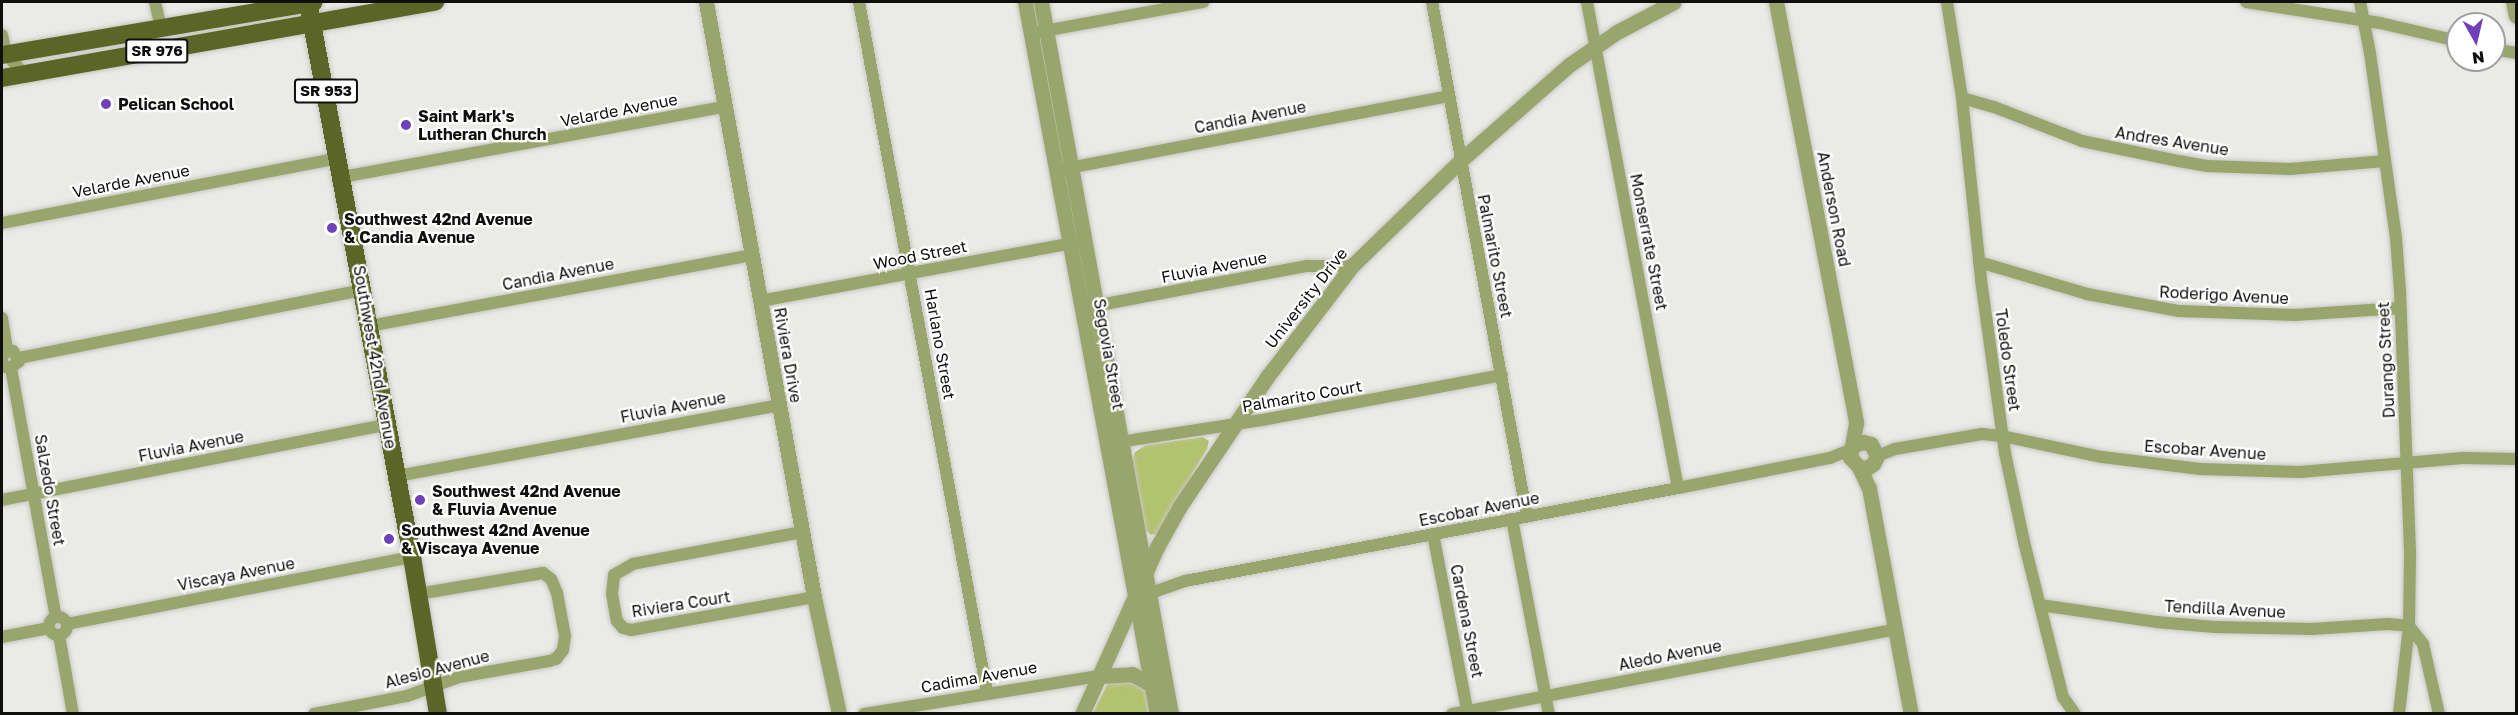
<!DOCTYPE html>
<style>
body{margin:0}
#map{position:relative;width:2518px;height:715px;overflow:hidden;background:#eaeae6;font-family:"Golos Text",sans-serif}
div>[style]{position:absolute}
.green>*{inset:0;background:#b3c26e}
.roads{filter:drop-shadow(0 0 2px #c7c7c3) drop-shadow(0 0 2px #c7c7c3)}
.minor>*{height:12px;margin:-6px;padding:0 6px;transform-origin:6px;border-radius:6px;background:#9aa56d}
.minor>.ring{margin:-6px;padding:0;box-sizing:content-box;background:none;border:12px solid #9aa56d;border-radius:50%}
.tertiary>*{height:15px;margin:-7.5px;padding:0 7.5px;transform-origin:7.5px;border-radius:7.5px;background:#9aa56d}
.primary>*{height:18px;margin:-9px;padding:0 9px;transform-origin:9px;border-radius:9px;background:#5b6626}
.dots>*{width:16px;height:16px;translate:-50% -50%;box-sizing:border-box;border:3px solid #fff;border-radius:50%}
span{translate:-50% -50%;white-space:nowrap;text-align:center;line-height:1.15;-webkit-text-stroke:4.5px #fff;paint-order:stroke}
.shield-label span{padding:2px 4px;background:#fff;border:2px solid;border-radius:4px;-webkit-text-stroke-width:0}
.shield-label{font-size:15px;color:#0f0f0e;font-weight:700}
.poi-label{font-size:16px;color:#0f0f0e;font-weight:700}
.left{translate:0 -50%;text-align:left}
.street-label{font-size:16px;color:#0f0f0e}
.frame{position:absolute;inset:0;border:3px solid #0f0f0e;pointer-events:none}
.north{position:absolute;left:2446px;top:12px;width:60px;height:60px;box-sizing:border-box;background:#fff;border:2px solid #9f9f9f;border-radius:50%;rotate:172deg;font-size:16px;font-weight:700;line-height:24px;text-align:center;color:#0f0f0e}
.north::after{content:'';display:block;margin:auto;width:21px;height:27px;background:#6f40b7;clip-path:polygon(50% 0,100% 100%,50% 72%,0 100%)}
</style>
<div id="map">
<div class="green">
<div style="clip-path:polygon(1203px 437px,1209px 441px,1207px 449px,1157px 534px,1151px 535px,1144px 529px,1132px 461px,1135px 452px,1146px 445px)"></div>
<div style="clip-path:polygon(1132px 680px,1146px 690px,1151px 714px,1092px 714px,1109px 681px)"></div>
</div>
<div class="roads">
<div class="minor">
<div style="left:155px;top:2px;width:27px;rotate:77deg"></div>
<div style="left:859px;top:2px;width:702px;rotate:79.49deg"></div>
<div style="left:1432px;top:2px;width:523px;rotate:79.53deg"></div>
<div style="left:1587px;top:2px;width:494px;rotate:79.4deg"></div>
<div style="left:1947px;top:2px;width:97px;rotate:81.1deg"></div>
<div style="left:1962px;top:98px;width:183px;rotate:84deg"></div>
<div style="left:1981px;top:280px;width:175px;rotate:82.1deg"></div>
<div style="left:2005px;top:453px;width:91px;rotate:77.9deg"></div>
<div style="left:2024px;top:542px;width:160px;rotate:75.9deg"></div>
<div style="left:2063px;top:697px;width:21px;rotate:55deg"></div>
<div style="left:2246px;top:2px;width:136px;rotate:8.9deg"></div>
<div style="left:2380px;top:23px;width:80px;rotate:13deg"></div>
<div style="left:2360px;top:2px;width:52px;rotate:78.9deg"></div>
<div style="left:2370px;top:53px;width:187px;rotate:82deg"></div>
<div style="left:2396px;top:238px;width:53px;rotate:85.7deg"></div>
<div style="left:2400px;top:291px;width:266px;rotate:87.8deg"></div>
<div style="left:2410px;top:557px;width:69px;rotate:90.8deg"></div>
<div style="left:2409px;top:626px;width:89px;rotate:96.5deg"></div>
<div style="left:1038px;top:32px;width:168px;rotate:-10.3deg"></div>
<div style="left:2px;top:35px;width:19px;rotate:78deg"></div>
<div style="left:6px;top:54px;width:27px;rotate:48deg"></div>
<div style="left:2494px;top:49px;width:22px;rotate:10deg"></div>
<div style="left:1962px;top:98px;width:33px;rotate:16deg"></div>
<div style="left:1994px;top:107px;width:94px;rotate:21.1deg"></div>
<div style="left:2082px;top:141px;width:99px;rotate:11.7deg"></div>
<div style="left:2179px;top:161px;width:29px;rotate:10deg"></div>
<div style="left:2208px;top:166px;width:82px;rotate:2.1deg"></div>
<div style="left:2290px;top:169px;width:95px;rotate:-4.8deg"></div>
<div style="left:1063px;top:169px;width:393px;rotate:-10.7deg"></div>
<div style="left:342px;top:177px;width:389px;rotate:-10.4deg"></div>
<div style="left:2px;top:223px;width:342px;rotate:-10.9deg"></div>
<div style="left:1979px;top:262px;width:113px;rotate:16.5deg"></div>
<div style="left:2087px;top:294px;width:94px;rotate:10.5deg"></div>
<div style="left:2179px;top:311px;width:116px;rotate:2deg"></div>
<div style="left:2295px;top:315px;width:105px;rotate:-3.8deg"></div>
<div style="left:760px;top:301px;width:323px;rotate:-10.5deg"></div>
<div style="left:1089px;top:307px;width:222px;rotate:-10.7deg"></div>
<div style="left:1307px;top:266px;width:45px"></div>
<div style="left:2px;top:318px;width:33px;rotate:81deg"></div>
<div style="left:369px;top:326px;width:390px;rotate:-10.5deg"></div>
<div style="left:2px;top:356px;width:7px;rotate:-45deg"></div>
<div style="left:7px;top:351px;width:6px"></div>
<div style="left:13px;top:351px;width:12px;rotate:59deg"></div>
<div style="left:19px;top:361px;width:11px;rotate:139deg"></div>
<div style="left:11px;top:368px;width:5px;rotate:-169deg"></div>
<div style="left:6px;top:367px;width:6px;rotate:-129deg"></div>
<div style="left:19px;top:358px;width:351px;rotate:-11.2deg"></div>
<div style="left:11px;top:368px;width:253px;rotate:79.8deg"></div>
<div style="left:1113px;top:443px;width:151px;rotate:-8.8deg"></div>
<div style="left:1262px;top:420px;width:244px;rotate:-10.6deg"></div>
<div style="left:1877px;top:456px;width:19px;rotate:-21deg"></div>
<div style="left:1895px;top:449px;width:88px;rotate:-9.8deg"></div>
<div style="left:1982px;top:434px;width:20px;rotate:6deg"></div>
<div style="left:2002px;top:436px;width:102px;rotate:11.9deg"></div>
<div style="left:2102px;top:457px;width:99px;rotate:7deg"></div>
<div style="left:2200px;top:469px;width:100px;rotate:1.7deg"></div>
<div style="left:2300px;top:472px;width:163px;rotate:-4.9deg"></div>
<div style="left:2462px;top:458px;width:54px;rotate:1.1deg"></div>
<div style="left:397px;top:476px;width:389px;rotate:-10.5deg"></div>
<div style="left:2px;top:500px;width:391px;rotate:-11.1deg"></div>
<div style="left:1512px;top:519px;width:198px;rotate:79.3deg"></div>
<div style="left:802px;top:532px;width:172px;rotate:169.3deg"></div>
<div style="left:633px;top:564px;width:22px;rotate:150deg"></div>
<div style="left:614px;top:575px;width:19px;rotate:96deg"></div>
<div style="left:612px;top:594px;width:27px;rotate:80deg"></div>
<div style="left:617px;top:621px;width:9px;rotate:49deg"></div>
<div style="left:623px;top:628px;width:8px;rotate:14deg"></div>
<div style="left:631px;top:630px;width:186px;rotate:-10.2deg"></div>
<div style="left:1433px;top:534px;width:183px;rotate:79deg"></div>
<div style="left:1142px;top:596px;width:46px;rotate:-19.2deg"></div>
<div style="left:1185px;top:581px;width:502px;rotate:-10.68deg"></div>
<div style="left:1678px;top:488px;width:155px;rotate:-11.2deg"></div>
<div style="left:1830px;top:458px;width:24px;rotate:-22deg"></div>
<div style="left:2040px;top:605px;width:117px;rotate:8.3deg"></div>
<div style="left:2156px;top:622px;width:59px;rotate:4.8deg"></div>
<div style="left:2215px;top:627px;width:97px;rotate:1.2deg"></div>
<div style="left:2312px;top:629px;width:76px;rotate:-3.8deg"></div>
<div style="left:2388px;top:624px;width:21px;rotate:5deg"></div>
<div class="ring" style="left:49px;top:617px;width:6px;height:6px"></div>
<div style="left:67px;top:624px;width:351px;rotate:-11deg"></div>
<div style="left:2409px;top:626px;width:23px;rotate:52deg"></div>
<div style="left:2423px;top:644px;width:72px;rotate:77.1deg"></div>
<div style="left:59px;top:635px;width:80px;rotate:80deg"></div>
<div style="left:2px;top:637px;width:48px;rotate:-10.8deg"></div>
<div style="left:314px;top:714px;width:95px;rotate:-11deg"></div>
<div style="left:407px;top:696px;width:55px;rotate:-20.1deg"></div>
<div style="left:459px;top:677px;width:91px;rotate:-10.1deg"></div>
<div style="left:549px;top:661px;width:7px;rotate:-16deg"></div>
<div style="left:556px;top:659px;width:11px;rotate:-52deg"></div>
<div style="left:563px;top:650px;width:14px;rotate:-82deg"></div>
<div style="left:565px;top:636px;width:44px;rotate:-100.5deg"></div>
<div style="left:557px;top:593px;width:15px;rotate:-113deg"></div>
<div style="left:551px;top:579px;width:10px;rotate:-143deg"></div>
<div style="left:543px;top:573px;width:127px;rotate:170.5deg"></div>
<div style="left:864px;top:714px;width:238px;rotate:-9.2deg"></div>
<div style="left:1452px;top:714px;width:452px;rotate:-10.8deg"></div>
</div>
<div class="tertiary">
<div style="left:706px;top:2px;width:605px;rotate:79.71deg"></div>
<div style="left:814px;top:597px;width:120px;rotate:77.9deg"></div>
<div style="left:1025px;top:2px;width:724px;rotate:79.5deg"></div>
<div style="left:1041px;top:2px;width:724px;rotate:79.65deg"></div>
<div style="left:1776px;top:2px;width:429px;rotate:79.2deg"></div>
<div style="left:1856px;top:423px;width:35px;rotate:100deg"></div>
<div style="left:1850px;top:457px;width:13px;rotate:48deg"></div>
<div style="left:1859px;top:467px;width:8px;rotate:7deg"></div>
<div style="left:1867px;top:468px;width:7px;rotate:-34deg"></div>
<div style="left:1873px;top:464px;width:9px;rotate:-63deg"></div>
<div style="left:1877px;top:456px;width:13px;rotate:-117deg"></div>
<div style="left:1871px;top:444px;width:8px;rotate:-166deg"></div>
<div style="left:1863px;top:442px;width:9px;rotate:162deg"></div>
<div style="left:2513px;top:2px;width:14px;rotate:78deg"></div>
<div style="left:1859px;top:467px;width:23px;rotate:65deg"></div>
<div style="left:1869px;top:488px;width:230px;rotate:79.5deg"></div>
<div style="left:1099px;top:676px;width:33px;rotate:-3deg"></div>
<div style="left:1132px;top:674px;width:23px;rotate:29deg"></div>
<div style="left:1082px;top:714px;width:183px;rotate:-65.8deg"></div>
<div style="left:1157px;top:547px;width:47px;rotate:-60.7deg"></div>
<div style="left:1180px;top:506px;width:156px;rotate:-56deg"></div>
<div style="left:1267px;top:377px;width:140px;rotate:-52.6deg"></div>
<div style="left:1352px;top:266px;width:152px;rotate:-44.2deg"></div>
<div style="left:1461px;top:160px;width:144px;rotate:-41.3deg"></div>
<div style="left:1569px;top:65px;width:58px;rotate:-34.5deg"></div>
<div style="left:1617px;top:32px;width:64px;rotate:-27.8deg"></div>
</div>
<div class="primary">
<div style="left:308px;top:2px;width:565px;rotate:79.39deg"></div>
<div style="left:412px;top:557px;width:159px;rotate:80.6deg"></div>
<div style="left:2px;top:55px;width:316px;rotate:-9.6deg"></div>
<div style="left:2px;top:78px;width:440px;rotate:-10deg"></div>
</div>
</div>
<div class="dots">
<div style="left:106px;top:104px;background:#6f40b7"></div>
<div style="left:406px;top:125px;background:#6f40b7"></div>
<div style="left:332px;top:228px;background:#6f40b7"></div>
<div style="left:420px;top:500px;background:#6f40b7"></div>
<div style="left:389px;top:539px;background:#6f40b7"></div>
</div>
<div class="shield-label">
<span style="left:157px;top:51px">SR 976</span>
<span style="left:326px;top:91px">SR 953</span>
</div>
<div class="poi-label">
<span class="left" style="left:118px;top:104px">Pelican School</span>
<span class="left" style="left:418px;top:125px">Saint Mark's<br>Lutheran Church</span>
<span class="left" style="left:344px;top:228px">Southwest 42nd Avenue<br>&amp; Candia Avenue</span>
<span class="left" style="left:432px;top:500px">Southwest 42nd Avenue<br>&amp; Fluvia Avenue</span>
<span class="left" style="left:401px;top:539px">Southwest 42nd Avenue<br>&amp; Viscaya Avenue</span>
</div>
<div class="street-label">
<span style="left:619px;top:110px;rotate:-11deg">Velarde Avenue</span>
<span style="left:1250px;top:117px;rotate:-11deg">Candia Avenue</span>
<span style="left:2172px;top:141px;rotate:9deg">Andres Avenue</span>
<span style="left:131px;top:181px;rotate:-11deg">Velarde Avenue</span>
<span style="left:1834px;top:209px;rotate:79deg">Anderson Road</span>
<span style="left:1649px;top:242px;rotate:79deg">Monserrate Street</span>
<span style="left:920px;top:255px;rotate:-11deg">Wood Street</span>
<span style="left:1495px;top:256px;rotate:79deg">Palmarito Street</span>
<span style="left:1214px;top:267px;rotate:-11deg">Fluvia Avenue</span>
<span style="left:558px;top:274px;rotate:-11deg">Candia Avenue</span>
<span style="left:2224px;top:295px;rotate:3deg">Roderigo Avenue</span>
<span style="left:1306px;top:298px;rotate:-52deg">University Drive</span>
<span style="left:940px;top:344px;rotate:80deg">Harlano Street</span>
<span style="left:1109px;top:354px;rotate:80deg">Segovia Street</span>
<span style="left:788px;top:355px;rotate:80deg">Riviera Drive</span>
<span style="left:375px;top:357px;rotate:80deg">Southwest 42nd Avenue</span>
<span style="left:2008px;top:360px;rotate:82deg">Toledo Street</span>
<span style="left:2386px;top:360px;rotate:-93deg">Durango Street</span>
<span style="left:1302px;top:396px;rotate:-10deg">Palmarito Court</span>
<span style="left:673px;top:407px;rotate:-11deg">Fluvia Avenue</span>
<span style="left:191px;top:446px;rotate:-11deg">Fluvia Avenue</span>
<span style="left:2205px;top:450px;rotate:4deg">Escobar Avenue</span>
<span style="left:50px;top:490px;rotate:80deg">Salzedo Street</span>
<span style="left:1479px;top:509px;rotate:-11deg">Escobar Avenue</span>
<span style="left:236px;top:574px;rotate:-11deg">Viscaya Avenue</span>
<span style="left:681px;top:604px;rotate:-9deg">Riviera Court</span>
<span style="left:2225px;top:609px;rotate:3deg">Tendilla Avenue</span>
<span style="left:1467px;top:621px;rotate:79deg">Cardena Street</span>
<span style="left:1670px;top:655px;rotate:-11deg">Aledo Avenue</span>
<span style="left:437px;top:669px;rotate:-15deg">Alesio Avenue</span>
<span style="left:979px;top:677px;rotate:-10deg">Cadima Avenue</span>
</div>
<div class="frame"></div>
<div class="north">N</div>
</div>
